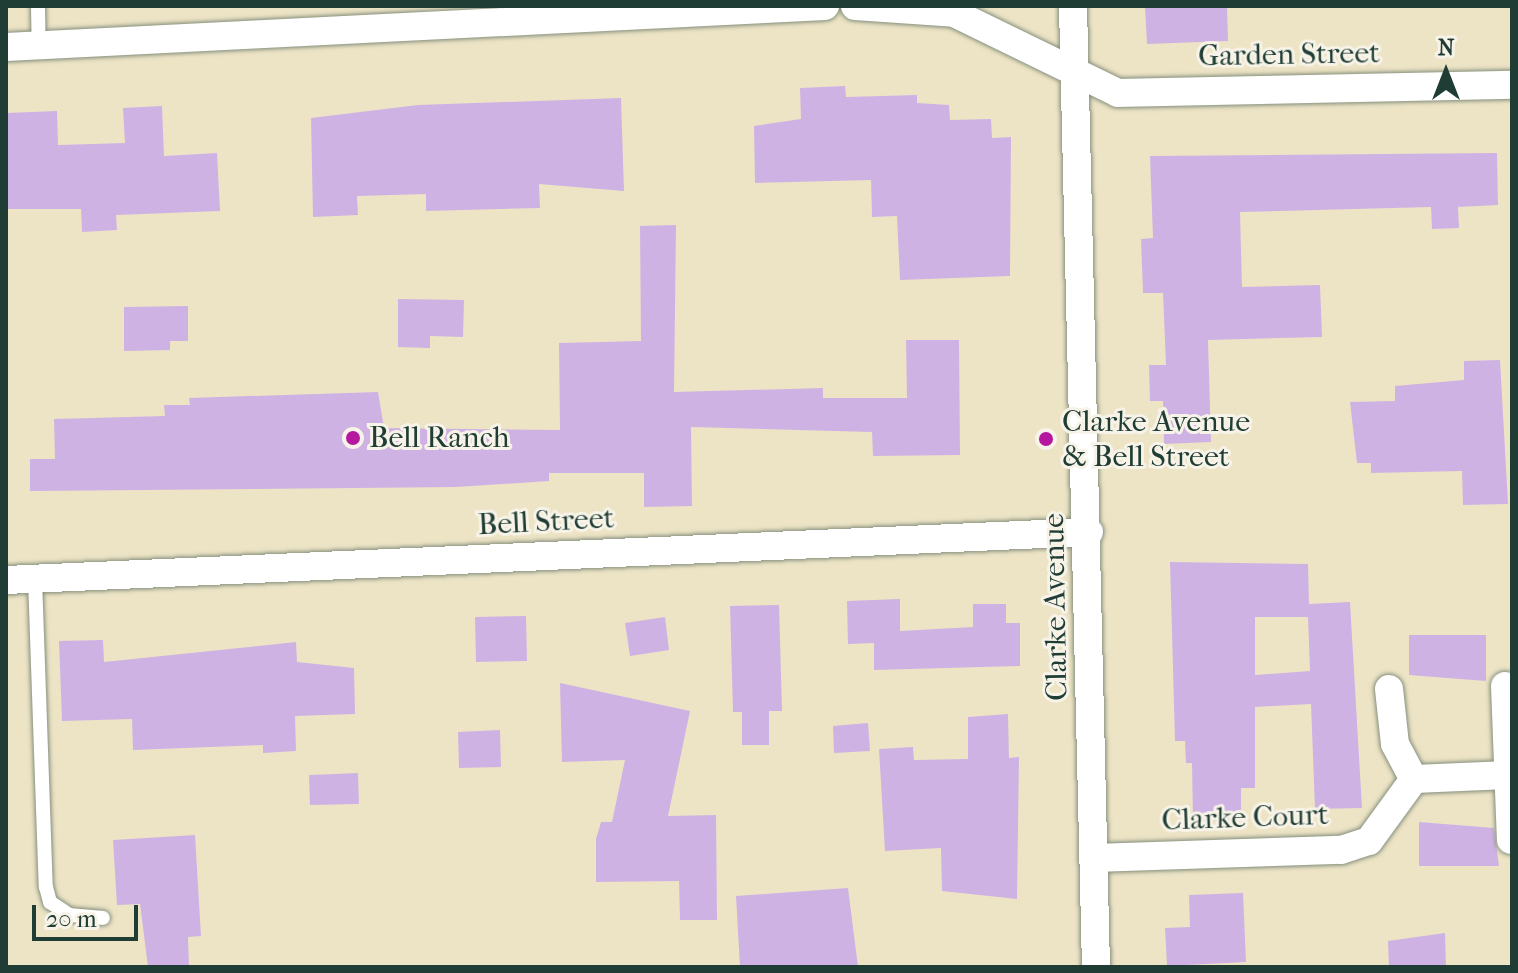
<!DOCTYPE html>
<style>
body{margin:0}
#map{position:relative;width:1518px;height:973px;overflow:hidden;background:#ede4c6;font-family:"IM FELL French Canon",serif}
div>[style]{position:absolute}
.building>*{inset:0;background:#cfb2e4}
.roads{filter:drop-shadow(0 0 2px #86907d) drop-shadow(0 0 2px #86907d)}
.lane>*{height:14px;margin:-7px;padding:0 7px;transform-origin:7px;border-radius:7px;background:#fff}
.street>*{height:28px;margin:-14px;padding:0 14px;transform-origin:14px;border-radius:14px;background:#fff}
.dots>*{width:22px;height:22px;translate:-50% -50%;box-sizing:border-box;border:4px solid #f7f3e8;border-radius:50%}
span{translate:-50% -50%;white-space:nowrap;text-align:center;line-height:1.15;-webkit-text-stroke:6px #f7f3e8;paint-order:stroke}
.street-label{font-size:30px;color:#1f3d34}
.poi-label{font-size:30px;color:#1f3d34}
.left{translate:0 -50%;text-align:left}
.frame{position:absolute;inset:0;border:8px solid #1f3d34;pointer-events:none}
.north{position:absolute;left:1406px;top:32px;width:80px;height:80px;-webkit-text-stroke:6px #f7f3e8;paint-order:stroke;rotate:0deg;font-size:22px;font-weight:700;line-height:32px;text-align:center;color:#1f3d34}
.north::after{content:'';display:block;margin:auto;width:28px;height:36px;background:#1f3d34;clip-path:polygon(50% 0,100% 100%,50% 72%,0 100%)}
.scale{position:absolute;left:32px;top:905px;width:106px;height:36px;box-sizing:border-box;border:4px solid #1f3d34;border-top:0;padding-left:10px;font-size:24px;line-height:28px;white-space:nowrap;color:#1f3d34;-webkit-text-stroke:6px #f7f3e8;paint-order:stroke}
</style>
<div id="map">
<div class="building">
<div style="clip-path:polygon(1145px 6px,1227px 6px,1228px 41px,1147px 44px)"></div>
<div style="clip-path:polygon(845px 86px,846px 97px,917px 95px,917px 103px,949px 105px,950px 120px,991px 119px,992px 138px,1011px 137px,1010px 276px,900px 280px,897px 216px,872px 217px,871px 180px,755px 183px,754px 126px,801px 119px,800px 88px)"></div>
<div style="clip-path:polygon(621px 98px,624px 191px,539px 184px,540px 208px,426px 211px,426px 194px,357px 196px,358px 215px,313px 217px,311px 118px,418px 105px)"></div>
<div style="clip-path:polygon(162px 106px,164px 156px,217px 153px,220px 211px,116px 215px,117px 230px,82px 232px,81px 209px,6px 209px,6px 113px,57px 111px,58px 145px,125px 143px,123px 108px)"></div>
<div style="clip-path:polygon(1497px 153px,1498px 205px,1458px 207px,1459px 228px,1432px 229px,1431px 207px,1240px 212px,1242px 287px,1320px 285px,1322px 337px,1208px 340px,1211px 442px,1164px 444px,1163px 401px,1150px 401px,1149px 365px,1166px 365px,1163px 293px,1143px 293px,1141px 239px,1153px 238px,1150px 156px)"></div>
<div style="clip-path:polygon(676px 225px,674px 392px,823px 388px,823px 398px,907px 398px,906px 340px,959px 340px,960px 455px,873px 456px,872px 432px,691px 427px,692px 506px,644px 507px,644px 473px,549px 473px,549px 481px,456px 487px,30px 491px,30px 459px,55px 459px,54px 419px,165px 416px,164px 405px,190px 405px,189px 398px,378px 392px,384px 428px,560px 430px,559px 343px,641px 341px,640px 226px)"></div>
<div style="clip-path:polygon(398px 299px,464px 300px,463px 337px,430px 336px,430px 348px,398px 347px)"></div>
<div style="clip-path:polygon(188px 306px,188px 341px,170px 341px,170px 350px,124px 351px,124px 307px)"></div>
<div style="clip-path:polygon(1500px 360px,1508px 504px,1463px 505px,1462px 471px,1371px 473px,1371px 463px,1357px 463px,1350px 402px,1395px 401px,1395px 386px,1464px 380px,1464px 361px)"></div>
<div style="clip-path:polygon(evenodd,1170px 562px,1308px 564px,1309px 604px,1350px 602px,1362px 808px,1315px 809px,1311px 704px,1255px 707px,1255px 788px,1241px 788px,1241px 821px,1193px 821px,1192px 763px,1186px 763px,1185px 741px,1175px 741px,1170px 562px,1255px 617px,1308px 617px,1310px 671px,1255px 675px,1255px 617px)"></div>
<div style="clip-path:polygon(900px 599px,900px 631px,973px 627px,973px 604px,1006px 604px,1006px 623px,1020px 623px,1020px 666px,874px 670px,874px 643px,848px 644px,847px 601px)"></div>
<div style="clip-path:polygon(779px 605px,782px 711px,769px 711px,769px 745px,742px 745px,742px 712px,733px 712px,730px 606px)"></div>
<div style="clip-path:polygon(526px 616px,527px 661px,476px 662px,475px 617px)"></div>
<div style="clip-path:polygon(665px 617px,669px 650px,630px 656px,625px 623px)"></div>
<div style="clip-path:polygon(1409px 635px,1486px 635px,1486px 681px,1409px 675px)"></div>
<div style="clip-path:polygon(103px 640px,104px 662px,296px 642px,297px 662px,354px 668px,355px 714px,295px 716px,296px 751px,263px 753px,263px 745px,133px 750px,132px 719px,62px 721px,59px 641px)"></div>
<div style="clip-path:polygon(560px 683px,690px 711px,668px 816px,716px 815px,717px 920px,680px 920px,679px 881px,596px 882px,596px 839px,601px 822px,612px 822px,625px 760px,562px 762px)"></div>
<div style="clip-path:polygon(1008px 714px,1009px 758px,1019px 757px,1017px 899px,942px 891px,941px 848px,885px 851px,879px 749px,913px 747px,914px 760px,968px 759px,968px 717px)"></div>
<div style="clip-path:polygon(868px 723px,870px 751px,834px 753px,833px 726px)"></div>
<div style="clip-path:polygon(500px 730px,501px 767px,459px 768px,458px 732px)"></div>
<div style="clip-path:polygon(358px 773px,359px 804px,310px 805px,309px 775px)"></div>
<div style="clip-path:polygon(1419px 822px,1494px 828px,1499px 866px,1419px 866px)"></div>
<div style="clip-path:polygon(195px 835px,201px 936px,188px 937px,189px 967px,148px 967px,140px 904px,117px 905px,113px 840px)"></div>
<div style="clip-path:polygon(848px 888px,858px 967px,740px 967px,736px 896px)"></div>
<div style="clip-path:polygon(1243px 893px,1246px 962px,1167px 966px,1165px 928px,1190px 927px,1189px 895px)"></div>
<div style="clip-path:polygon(1445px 933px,1446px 967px,1389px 967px,1388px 941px)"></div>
</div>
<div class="roads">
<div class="lane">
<div style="left:38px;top:6px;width:39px;rotate:89deg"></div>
<div style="left:35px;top:579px;width:308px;rotate:88deg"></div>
<div style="left:46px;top:887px;width:16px;rotate:75deg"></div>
<div style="left:50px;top:902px;width:23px;rotate:34deg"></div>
<div style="left:69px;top:915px;width:34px;rotate:5deg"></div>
</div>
<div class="street">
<div style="left:855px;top:6px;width:99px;rotate:4deg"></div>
<div style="left:954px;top:13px;width:182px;rotate:26deg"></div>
<div style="left:1118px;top:93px;width:394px;rotate:-1.2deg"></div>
<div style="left:1073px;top:6px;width:961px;rotate:88.63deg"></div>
<div style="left:6px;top:47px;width:820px;rotate:-2.87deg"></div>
<div style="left:6px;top:580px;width:1084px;rotate:-2.54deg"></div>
<div style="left:1505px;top:686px;width:154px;rotate:87.8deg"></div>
<div style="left:1389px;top:689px;width:55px;rotate:83.8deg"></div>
<div style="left:1395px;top:744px;width:40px;rotate:62deg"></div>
<div style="left:1094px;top:858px;width:247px;rotate:-1.9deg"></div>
<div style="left:1341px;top:850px;width:29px;rotate:-18deg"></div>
<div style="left:1369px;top:841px;width:77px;rotate:-54deg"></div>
<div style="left:1414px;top:779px;width:94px;rotate:-2.4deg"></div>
</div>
</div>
<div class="dots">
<div style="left:353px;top:438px;background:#b5179e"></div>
<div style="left:1046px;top:439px;background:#b5179e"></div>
</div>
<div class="street-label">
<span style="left:1289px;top:55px;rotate:-1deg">Garden Street</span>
<span style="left:546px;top:522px;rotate:-3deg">Bell Street</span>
<span style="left:1056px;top:607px;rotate:-91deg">Clarke Avenue</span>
<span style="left:1245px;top:818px;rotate:-2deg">Clarke Court</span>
</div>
<div class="poi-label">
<span class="left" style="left:1062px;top:439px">Clarke Avenue<br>&amp; Bell Street</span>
<span class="left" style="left:369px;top:438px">Bell Ranch</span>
</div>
<div class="frame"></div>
<div class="north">N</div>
<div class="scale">20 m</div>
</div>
